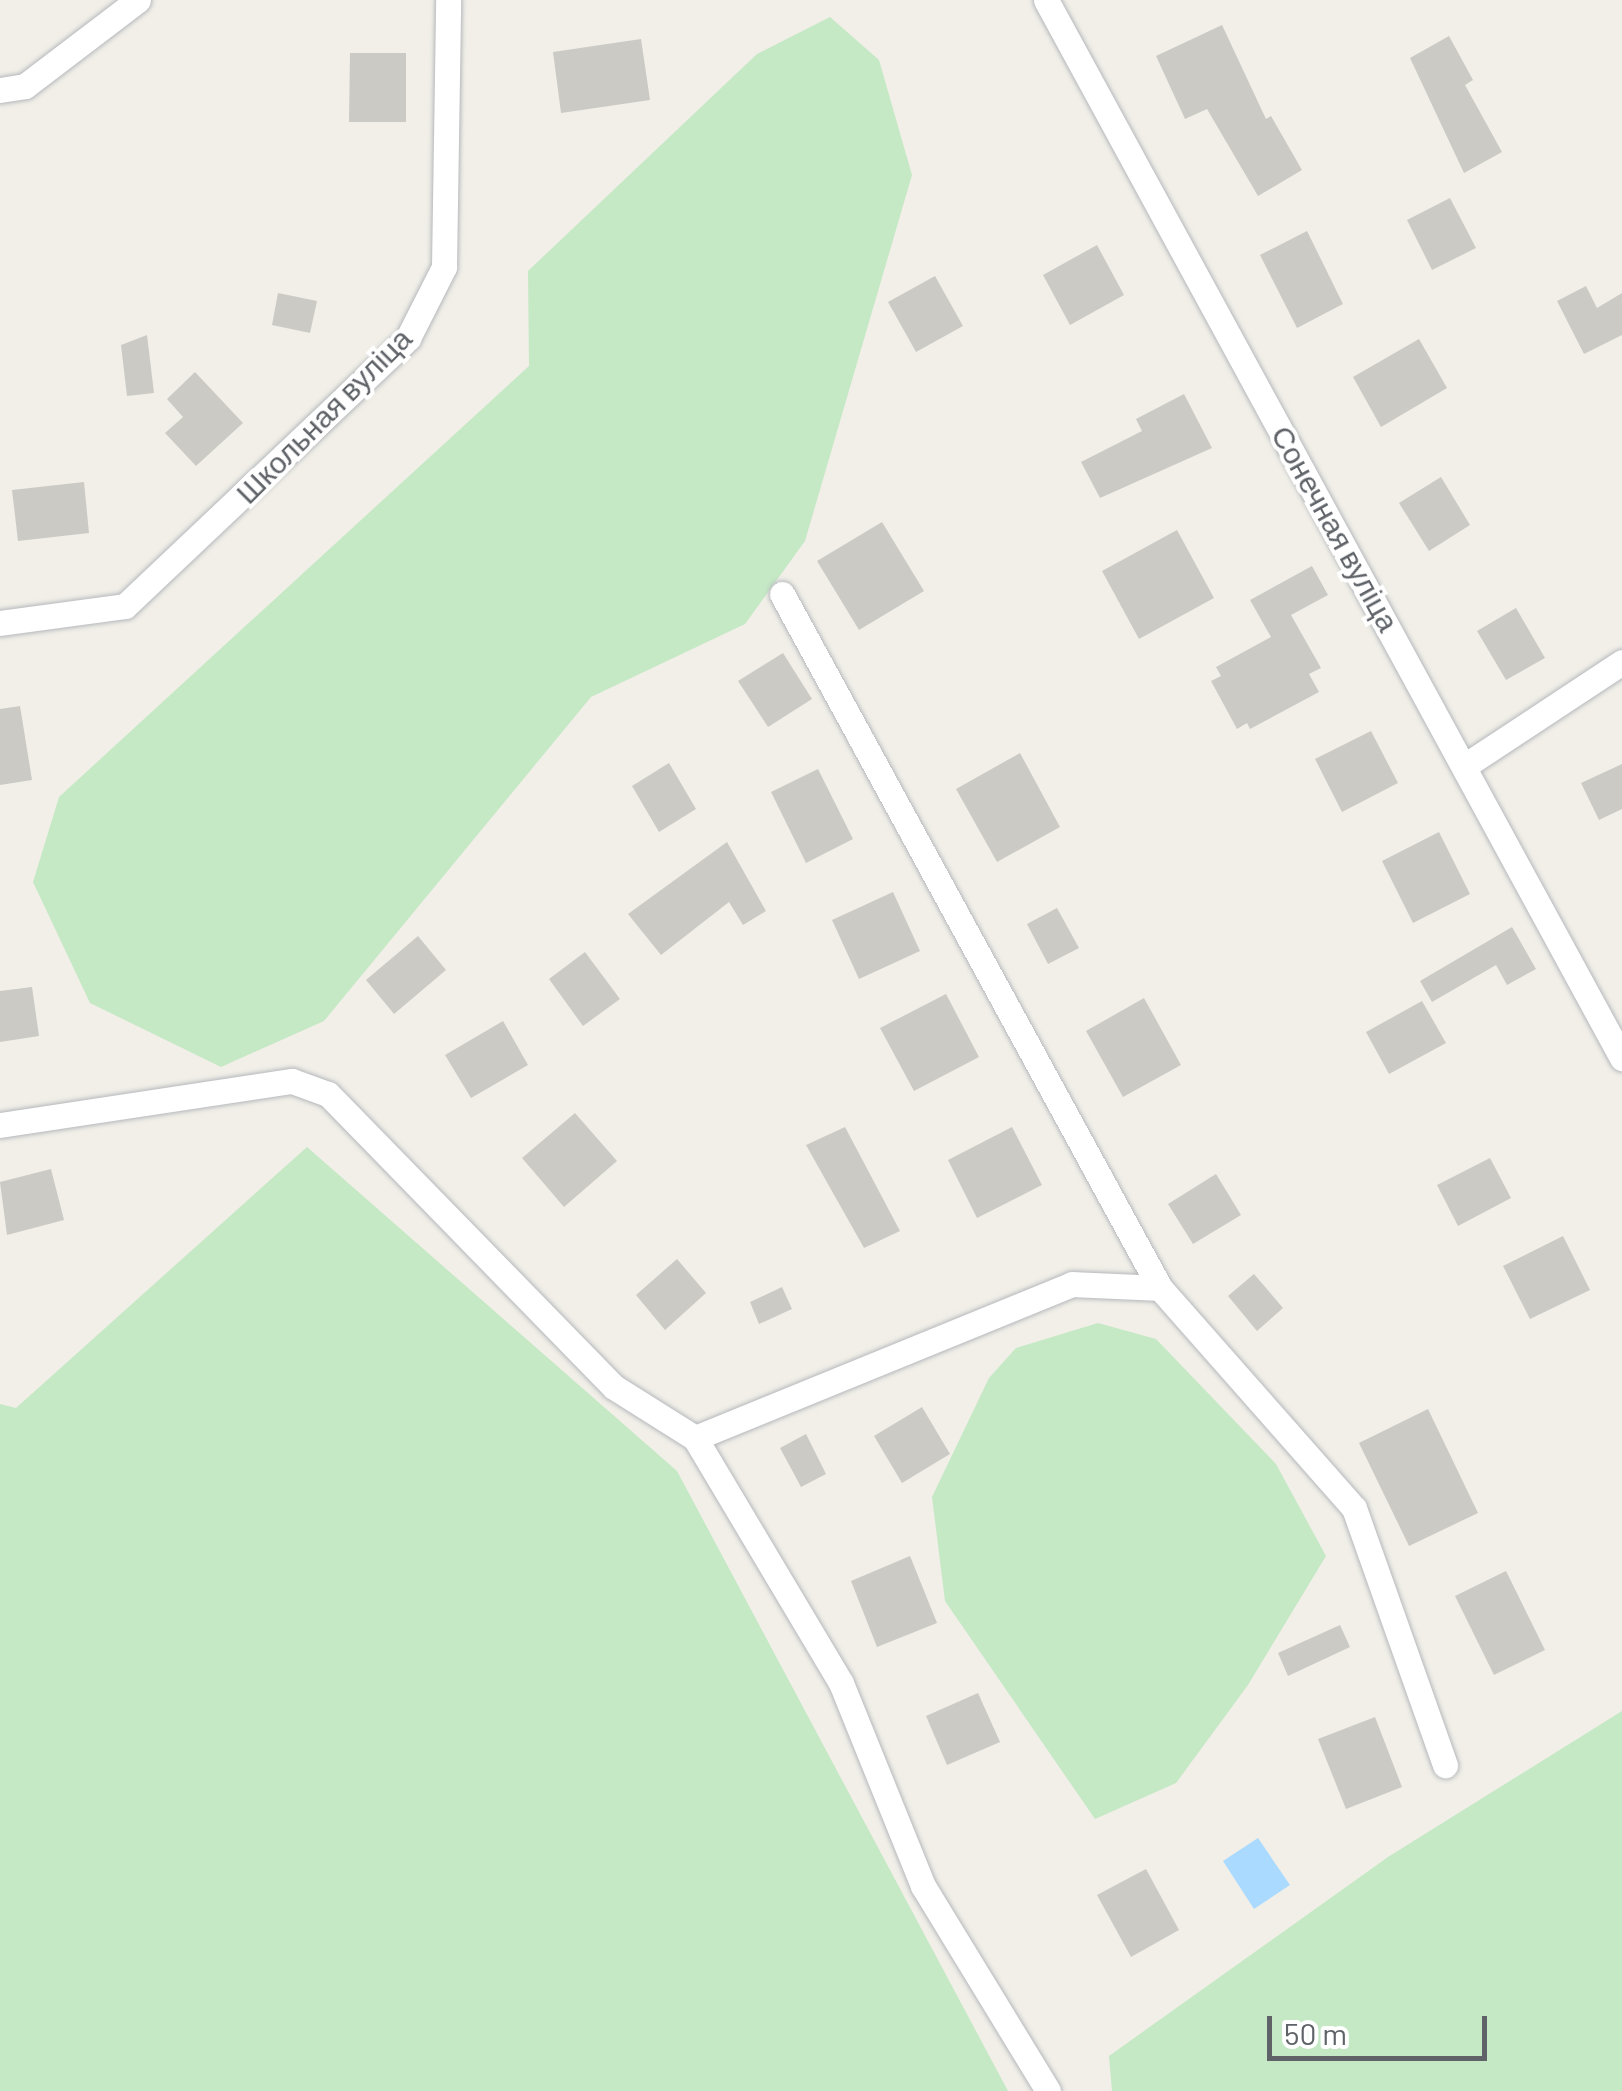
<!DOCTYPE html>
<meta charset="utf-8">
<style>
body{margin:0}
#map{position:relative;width:1622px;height:2091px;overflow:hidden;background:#f1efe8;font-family:Barlow,sans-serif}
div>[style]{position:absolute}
.green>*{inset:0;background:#c5e8c5}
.water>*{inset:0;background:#aadaff}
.building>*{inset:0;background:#cccac5}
.roads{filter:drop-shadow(0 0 2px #b5b8bc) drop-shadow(0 0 2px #b5b8bc)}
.street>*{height:25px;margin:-12.5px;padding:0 12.5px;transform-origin:12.5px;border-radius:12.5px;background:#fff}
span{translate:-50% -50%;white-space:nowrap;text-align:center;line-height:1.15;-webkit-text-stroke:8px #fff;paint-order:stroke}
.street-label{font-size:30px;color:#5f6368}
.scale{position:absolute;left:1267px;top:2016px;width:220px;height:45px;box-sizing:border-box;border:5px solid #5f6368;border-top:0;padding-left:12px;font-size:30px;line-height:35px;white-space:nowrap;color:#5f6368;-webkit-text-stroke:8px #fff;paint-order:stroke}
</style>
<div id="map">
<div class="green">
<div style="clip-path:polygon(830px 17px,879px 60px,912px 175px,805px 541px,745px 624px,591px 697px,324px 1021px,221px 1067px,90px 1003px,33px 882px,59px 797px,529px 366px,528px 271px,757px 54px)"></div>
<div style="clip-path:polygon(307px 1147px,677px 1471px,1008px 2091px,0 2091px,0 1404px,16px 1408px)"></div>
<div style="clip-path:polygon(1098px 1323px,1156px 1339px,1276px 1464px,1326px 1556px,1248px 1685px,1176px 1783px,1095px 1819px,945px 1601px,932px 1497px,989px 1378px,1016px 1348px)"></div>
<div style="clip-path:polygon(1622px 1711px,1622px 2091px,1112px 2091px,1109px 2056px,1388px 1857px)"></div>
</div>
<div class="water">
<div style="clip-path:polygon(1258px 1838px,1290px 1885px,1254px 1909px,1223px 1861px)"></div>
</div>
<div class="building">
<div style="clip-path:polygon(1222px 25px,1266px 119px,1271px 116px,1302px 170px,1258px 196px,1207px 109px,1185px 119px,1156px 56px)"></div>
<div style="clip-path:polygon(1449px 36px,1473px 80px,1465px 85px,1502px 152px,1464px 173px,1410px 58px)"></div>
<div style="clip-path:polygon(641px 39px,650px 100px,561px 113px,553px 52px)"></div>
<div style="clip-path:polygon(350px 53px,406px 53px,406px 122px,349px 122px)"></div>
<div style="clip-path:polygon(1450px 198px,1476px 248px,1432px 270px,1407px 220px)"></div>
<div style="clip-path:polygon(1307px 231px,1343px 304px,1297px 328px,1260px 255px)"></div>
<div style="clip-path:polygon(1097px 245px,1124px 295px,1070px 325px,1043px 275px)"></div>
<div style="clip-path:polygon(935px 276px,963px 326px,916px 352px,888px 302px)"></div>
<div style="clip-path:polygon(1586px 286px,1597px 308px,1622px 293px,1622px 335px,1584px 354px,1557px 301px)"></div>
<div style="clip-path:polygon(278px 293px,317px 301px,310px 333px,272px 325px)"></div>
<div style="clip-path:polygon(147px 335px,154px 393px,127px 396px,121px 345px)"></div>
<div style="clip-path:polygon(1419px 339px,1447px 388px,1381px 427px,1353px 377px)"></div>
<div style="clip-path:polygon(195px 372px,243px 423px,196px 466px,165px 433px,183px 417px,167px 399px)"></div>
<div style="clip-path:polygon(1184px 394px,1212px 448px,1100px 498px,1081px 462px,1142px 431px,1136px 419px)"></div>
<div style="clip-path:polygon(1441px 477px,1470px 525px,1429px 551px,1399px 503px)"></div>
<div style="clip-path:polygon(84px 482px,89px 533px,18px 541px,12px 490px)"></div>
<div style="clip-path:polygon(882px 522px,924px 591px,859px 630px,817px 561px)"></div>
<div style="clip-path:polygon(1177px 530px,1214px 598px,1139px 639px,1102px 571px)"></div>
<div style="clip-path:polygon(1312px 566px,1328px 595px,1291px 615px,1321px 668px,1309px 674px,1319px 692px,1250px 729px,1247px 723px,1237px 729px,1211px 681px,1221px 676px,1216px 667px,1271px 637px,1250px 600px)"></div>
<div style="clip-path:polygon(1516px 608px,1545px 658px,1506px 680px,1477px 631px)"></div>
<div style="clip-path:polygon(783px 653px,812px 699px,768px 727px,738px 681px)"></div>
<div style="clip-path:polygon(20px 706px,32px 780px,0 785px,0 709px)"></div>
<div style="clip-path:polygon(1371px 731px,1398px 783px,1342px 812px,1315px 759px)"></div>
<div style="clip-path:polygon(1020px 753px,1060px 827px,997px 862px,956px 789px)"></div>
<div style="clip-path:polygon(669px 763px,696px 809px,659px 832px,632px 786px)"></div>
<div style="clip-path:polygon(1622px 764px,1622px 809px,1599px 820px,1581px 783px)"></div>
<div style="clip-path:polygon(818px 769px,853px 839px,806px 863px,771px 792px)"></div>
<div style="clip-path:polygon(1439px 832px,1470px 894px,1413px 923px,1382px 861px)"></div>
<div style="clip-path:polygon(727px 842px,766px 911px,743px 925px,729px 902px,661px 955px,628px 914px)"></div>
<div style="clip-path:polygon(893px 892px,920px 951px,859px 979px,832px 920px)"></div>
<div style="clip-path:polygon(1057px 908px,1079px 948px,1048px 964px,1027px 924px)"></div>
<div style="clip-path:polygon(1512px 927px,1536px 969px,1507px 985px,1496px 965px,1432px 1002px,1420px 981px)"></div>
<div style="clip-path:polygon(418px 936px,446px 970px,394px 1014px,366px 980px)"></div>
<div style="clip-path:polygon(585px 952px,620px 999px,583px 1026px,549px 979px)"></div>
<div style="clip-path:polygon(32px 987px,39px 1036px,0 1042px,0 991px)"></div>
<div style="clip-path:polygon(946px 994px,979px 1057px,914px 1091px,880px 1028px)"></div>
<div style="clip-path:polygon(1144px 998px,1181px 1065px,1123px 1097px,1086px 1031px)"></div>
<div style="clip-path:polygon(1422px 1001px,1446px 1043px,1389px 1074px,1366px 1032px)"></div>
<div style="clip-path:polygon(503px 1021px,528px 1065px,471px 1098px,445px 1055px)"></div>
<div style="clip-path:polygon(575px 1113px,617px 1161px,564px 1207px,522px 1158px)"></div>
<div style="clip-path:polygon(845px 1127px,900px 1231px,864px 1248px,806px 1145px)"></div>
<div style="clip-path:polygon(1012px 1127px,1042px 1185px,977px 1218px,948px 1160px)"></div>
<div style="clip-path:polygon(1490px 1158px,1511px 1198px,1458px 1226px,1437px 1185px)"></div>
<div style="clip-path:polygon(51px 1169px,64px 1220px,7px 1235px,0 1182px)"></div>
<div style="clip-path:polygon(1216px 1174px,1241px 1215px,1193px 1244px,1168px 1204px)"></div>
<div style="clip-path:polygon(1563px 1236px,1590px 1290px,1530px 1319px,1503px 1266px)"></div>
<div style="clip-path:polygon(677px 1259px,706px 1293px,665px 1330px,636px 1295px)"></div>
<div style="clip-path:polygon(1254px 1274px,1283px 1308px,1257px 1331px,1228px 1296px)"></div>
<div style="clip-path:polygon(782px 1287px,792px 1309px,759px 1324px,750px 1302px)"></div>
<div style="clip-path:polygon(922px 1407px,950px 1454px,902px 1483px,874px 1436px)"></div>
<div style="clip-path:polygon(1428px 1409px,1478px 1513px,1409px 1546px,1359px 1443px)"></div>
<div style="clip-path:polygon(806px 1434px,826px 1474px,801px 1487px,780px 1448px)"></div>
<div style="clip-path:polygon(910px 1556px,937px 1623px,877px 1647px,851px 1581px)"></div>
<div style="clip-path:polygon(1506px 1571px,1545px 1650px,1494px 1675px,1455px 1596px)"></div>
<div style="clip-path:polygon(1340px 1625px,1350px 1647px,1288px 1676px,1278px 1653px)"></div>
<div style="clip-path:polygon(978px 1693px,1000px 1742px,947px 1765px,926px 1716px)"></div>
<div style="clip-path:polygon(1375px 1717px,1402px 1787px,1346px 1809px,1318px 1739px)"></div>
<div style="clip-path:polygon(1146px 1869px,1179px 1930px,1131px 1957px,1097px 1895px)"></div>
</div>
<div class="roads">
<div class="street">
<div style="left:1046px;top:0;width:1205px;rotate:61.44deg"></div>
<div style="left:0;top:90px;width:25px;rotate:-9deg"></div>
<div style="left:25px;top:86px;width:142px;rotate:-37.3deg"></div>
<div style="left:782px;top:594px;width:790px;rotate:61.42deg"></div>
<div style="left:1160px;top:1288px;width:293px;rotate:48.6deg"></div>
<div style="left:1354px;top:1508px;width:273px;rotate:70.5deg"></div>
<div style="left:0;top:623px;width:126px;rotate:-7.7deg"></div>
<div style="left:125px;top:606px;width:390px;rotate:-43.4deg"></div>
<div style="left:408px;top:338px;width:80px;rotate:-63.1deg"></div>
<div style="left:444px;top:267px;width:267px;rotate:-89.1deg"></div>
<div style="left:1466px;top:765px;width:187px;rotate:-33.4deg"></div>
<div style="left:0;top:1125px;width:295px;rotate:-8.6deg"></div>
<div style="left:292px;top:1081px;width:38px;rotate:20deg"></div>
<div style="left:328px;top:1094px;width:409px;rotate:45.7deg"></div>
<div style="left:614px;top:1387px;width:96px;rotate:32.2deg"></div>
<div style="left:695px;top:1438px;width:285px;rotate:59.2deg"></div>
<div style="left:841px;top:1683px;width:219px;rotate:68deg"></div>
<div style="left:923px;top:1886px;width:240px;rotate:58.6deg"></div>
<div style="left:695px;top:1438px;width:407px;rotate:-22.2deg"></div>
<div style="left:1072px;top:1284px;width:88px;rotate:2.6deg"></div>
</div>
</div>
<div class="street-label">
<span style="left:323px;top:415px;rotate:-45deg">Школьная вуліца</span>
<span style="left:1336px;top:528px;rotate:61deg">Сонечная вуліца</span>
</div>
<div class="scale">50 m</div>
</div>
